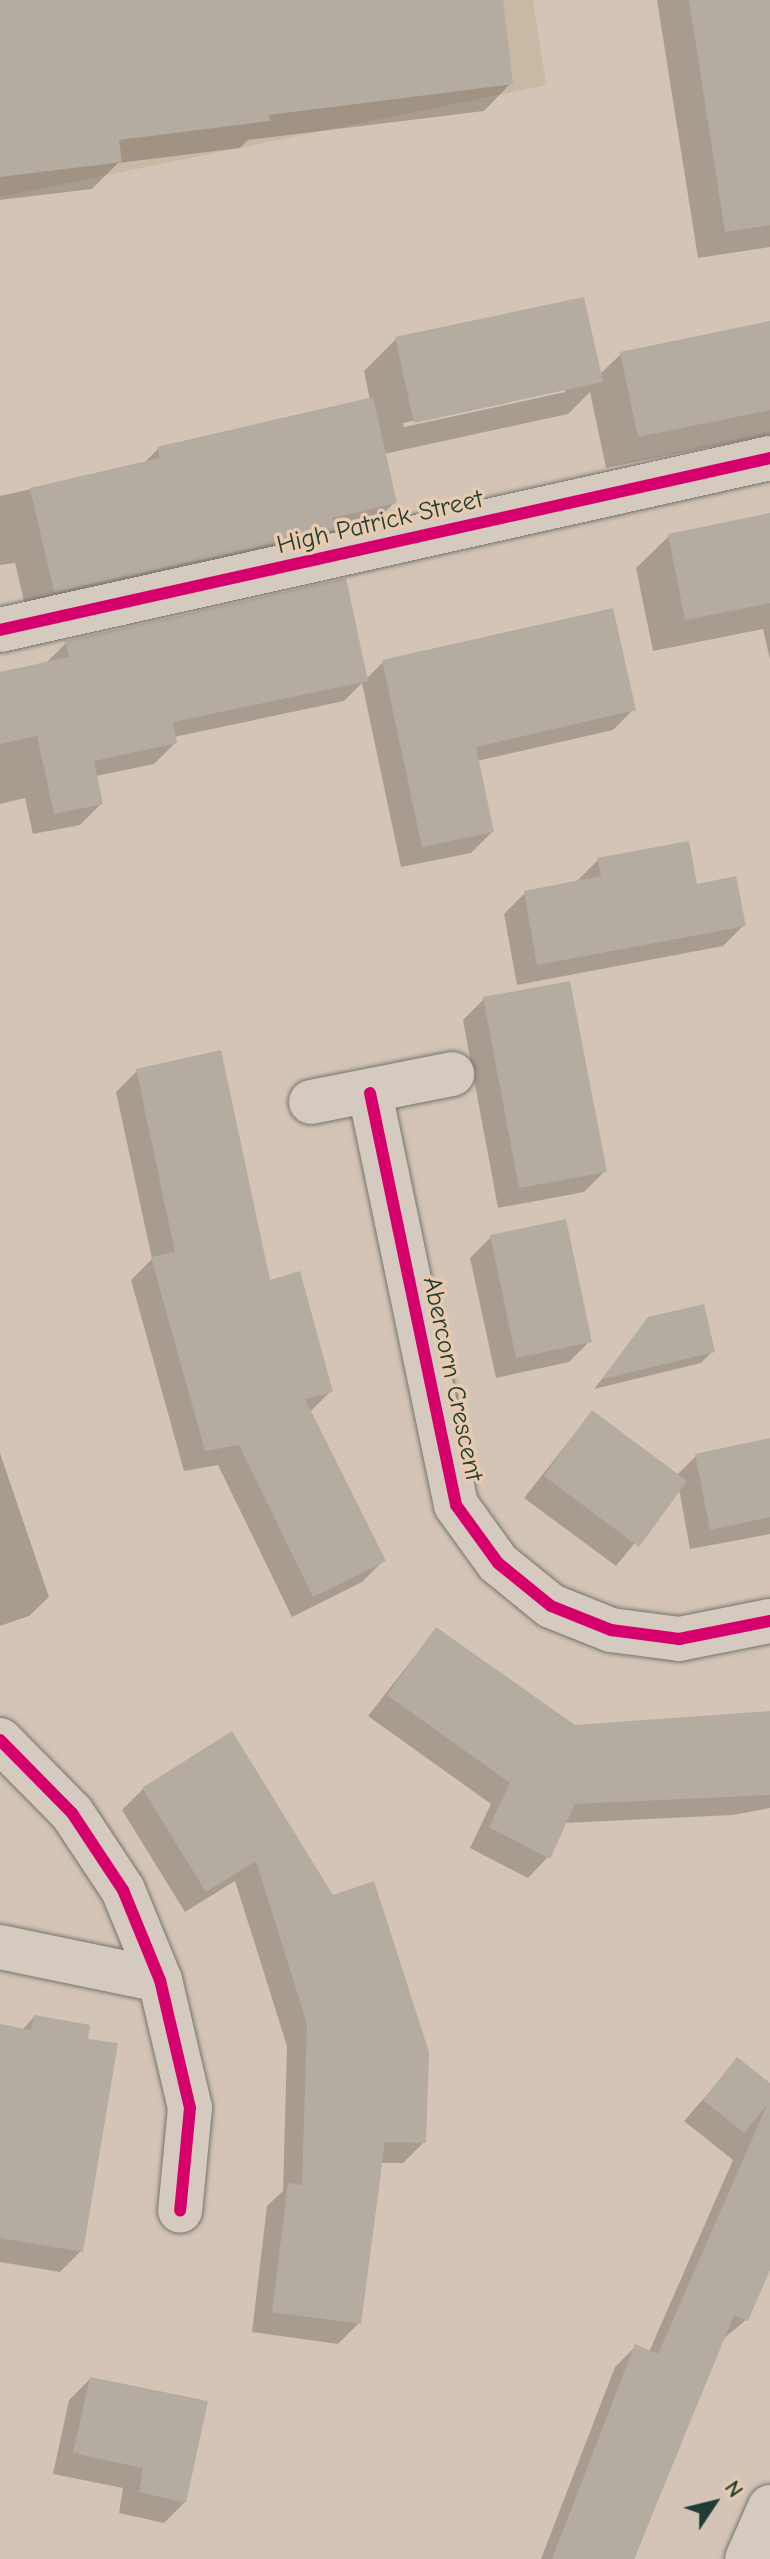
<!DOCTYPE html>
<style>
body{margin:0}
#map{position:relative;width:770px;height:2559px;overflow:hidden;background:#d3c4b6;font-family:"Comic Neue",sans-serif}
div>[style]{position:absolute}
.built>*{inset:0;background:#c9b8a4}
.shadow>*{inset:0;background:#0003}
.building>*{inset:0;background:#b4aba1}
.roads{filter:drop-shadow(0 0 2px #76746c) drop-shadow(0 0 2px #76746c)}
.street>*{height:44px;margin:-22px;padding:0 22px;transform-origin:22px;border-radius:22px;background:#d5cabf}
.cycleway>*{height:12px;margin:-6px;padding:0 6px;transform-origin:6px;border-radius:6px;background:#d6006c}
span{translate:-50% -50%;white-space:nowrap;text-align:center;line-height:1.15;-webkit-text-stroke:7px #e8caae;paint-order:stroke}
.street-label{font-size:26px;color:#1f3d34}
.north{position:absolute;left:674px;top:2463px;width:80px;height:80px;-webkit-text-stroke:6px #e8caae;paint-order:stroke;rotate:55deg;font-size:22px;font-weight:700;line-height:32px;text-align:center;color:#1f3d34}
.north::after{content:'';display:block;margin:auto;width:28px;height:36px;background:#1f3d34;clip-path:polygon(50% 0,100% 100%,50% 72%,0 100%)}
</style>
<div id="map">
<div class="built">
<div style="clip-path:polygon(0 0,533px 0,546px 85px,0 197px)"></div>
</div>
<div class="shadow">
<div style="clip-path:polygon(0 0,501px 0,511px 83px,484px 111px,248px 140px,240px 148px,118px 163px,92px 189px,0 200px)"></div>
<div style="clip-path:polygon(657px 0,770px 0,770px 247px,698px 258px)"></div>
<div style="clip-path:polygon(evenodd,770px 323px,770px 435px,606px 468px,590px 392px,568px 414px,384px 454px,395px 502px,369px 528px,28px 618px,15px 563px,0 565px,0 496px,143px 464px,158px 449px,370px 400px,364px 371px,396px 339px,599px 375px,621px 354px,770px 323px,565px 388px,565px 392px,404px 427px,403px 423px,565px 388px)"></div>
<div style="clip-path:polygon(770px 515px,770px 660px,763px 629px,653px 651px,636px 568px,669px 536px)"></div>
<div style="clip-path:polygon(66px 643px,365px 680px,383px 662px,634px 709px,613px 730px,477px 761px,492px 832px,471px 853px,401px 867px,362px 683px,344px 701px,174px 737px,175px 743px,154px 764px,96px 776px,101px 804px,80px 825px,33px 834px,25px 798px,0 804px,0 673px,45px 664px)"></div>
<div style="clip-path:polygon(598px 860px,696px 886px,744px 925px,723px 946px,517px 985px,504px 914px,525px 893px,577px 881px)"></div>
<div style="clip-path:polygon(484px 999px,605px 1171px,584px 1192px,498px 1208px,463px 1020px)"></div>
<div style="clip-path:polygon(137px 1071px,331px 1391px,309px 1413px,383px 1561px,362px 1582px,292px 1617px,218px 1465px,184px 1471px,131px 1280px,152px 1259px,116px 1092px)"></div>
<div style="clip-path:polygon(491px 1237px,590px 1341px,569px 1362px,496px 1378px,470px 1258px)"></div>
<div style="clip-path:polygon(649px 1319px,713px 1351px,701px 1363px,594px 1389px)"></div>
<div style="clip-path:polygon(592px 1412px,677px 1475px,696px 1456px,770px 1440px,770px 1534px,690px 1549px,679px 1489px,616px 1566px,524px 1498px)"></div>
<div style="clip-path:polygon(0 1453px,49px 1597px,29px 1616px,0 1626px)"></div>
<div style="clip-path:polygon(436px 1629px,575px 1727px,770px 1713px,770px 1808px,733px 1815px,564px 1823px,548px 1857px,528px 1878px,470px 1848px,491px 1804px,368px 1716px)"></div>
<div style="clip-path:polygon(231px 1734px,424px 2142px,403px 2163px,381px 2163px,359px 2323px,338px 2344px,252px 2332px,267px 2206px,283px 2191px,287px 2046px,235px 1881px,185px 1912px,122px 1810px,143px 1789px)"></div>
<div style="clip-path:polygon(34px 2017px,81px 2251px,60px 2272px,0 2262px,0 2026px,22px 2030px)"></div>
<div style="clip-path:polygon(738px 2059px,770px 2086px,770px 2264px,746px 2320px,723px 2339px,634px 2559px,541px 2559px,615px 2367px,635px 2347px,649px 2352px,733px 2160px,684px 2121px)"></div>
<div style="clip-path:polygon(90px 2379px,185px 2502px,164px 2523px,119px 2513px,123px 2488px,53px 2474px,69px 2400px)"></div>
</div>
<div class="building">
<div style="clip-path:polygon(0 0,503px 0,513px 84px,269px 115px,270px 121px,119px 140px,122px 162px,0 177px)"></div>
<div style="clip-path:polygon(689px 0,770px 0,770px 225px,725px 232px)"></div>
<div style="clip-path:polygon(584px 297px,603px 382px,414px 423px,395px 337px)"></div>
<div style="clip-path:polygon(770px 321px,770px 410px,638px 437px,620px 352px)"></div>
<div style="clip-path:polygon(373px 397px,397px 503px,332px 518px,335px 530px,54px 592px,30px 488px,160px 458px,157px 447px)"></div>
<div style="clip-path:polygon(770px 513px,770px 603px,685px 620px,668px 534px)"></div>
<div style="clip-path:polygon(346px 578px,368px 681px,173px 722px,177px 743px,94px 761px,103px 804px,54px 814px,37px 736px,0 744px,0 672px,69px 657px,65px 641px)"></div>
<div style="clip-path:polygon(613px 608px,636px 710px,476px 747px,494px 832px,422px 847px,382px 660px)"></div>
<div style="clip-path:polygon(689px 841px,697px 884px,736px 876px,746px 926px,537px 965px,524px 891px,601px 876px,597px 858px)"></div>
<div style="clip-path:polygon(570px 981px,607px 1172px,519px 1188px,483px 997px)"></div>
<div style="clip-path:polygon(221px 1050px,270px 1280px,300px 1271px,333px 1392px,305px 1399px,386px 1561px,313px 1597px,239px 1445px,205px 1451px,151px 1257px,175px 1252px,136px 1069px)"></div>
<div style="clip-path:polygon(566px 1219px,592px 1342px,516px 1358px,490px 1235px)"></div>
<div style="clip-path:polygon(704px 1304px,715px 1352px,602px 1379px,648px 1317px)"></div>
<div style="clip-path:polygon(592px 1410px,687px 1481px,639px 1547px,544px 1476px)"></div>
<div style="clip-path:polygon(770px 1438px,770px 1517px,710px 1530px,695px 1454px)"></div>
<div style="clip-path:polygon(436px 1627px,575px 1725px,770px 1711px,770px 1795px,575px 1804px,550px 1859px,489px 1827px,510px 1783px,387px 1695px)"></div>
<div style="clip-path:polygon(232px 1731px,333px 1895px,374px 1881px,429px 2052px,426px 2143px,385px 2142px,361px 2324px,272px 2312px,288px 2183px,302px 2185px,307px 2024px,256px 1861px,206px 1892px,142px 1788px)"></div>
<div style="clip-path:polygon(34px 2015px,90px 2025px,88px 2039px,118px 2043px,83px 2252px,0 2238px,0 2024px,31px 2030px)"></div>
<div style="clip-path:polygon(737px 2057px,770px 2083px,770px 2270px,748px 2321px,734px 2315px,634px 2559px,552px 2559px,635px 2344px,658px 2354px,767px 2105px,744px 2133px,703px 2100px)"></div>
<div style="clip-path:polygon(90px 2377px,208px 2401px,186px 2503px,139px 2492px,143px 2468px,73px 2453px)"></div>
</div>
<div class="roads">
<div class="street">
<div style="left:0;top:630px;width:789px;rotate:-12.59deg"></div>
<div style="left:370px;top:1093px;width:421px;rotate:78.2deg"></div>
<div style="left:456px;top:1505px;width:72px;rotate:54.1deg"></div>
<div style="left:498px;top:1563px;width:68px;rotate:39.1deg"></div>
<div style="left:551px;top:1606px;width:65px;rotate:21.8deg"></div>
<div style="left:611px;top:1630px;width:69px;rotate:7.5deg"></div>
<div style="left:679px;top:1639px;width:93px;rotate:-11.2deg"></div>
<div style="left:311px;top:1102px;width:144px;rotate:-11.2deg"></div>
<div style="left:0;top:1740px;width:103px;rotate:45.4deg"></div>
<div style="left:72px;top:1813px;width:92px;rotate:56.5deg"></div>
<div style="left:123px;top:1890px;width:97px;rotate:67.7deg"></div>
<div style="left:160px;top:1980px;width:131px;rotate:76.8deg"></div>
<div style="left:190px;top:2108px;width:103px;rotate:95.5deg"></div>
<div style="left:0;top:1947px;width:163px;rotate:11.7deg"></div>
<div style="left:747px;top:2559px;width:57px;rotate:-66.1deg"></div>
</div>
</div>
<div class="cycleway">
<div style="left:0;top:630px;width:789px;rotate:-12.59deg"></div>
<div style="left:370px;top:1093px;width:421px;rotate:78.2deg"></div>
<div style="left:456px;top:1505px;width:72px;rotate:54.1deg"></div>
<div style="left:498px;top:1563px;width:68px;rotate:39.1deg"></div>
<div style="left:551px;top:1606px;width:65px;rotate:21.8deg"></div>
<div style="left:611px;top:1630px;width:69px;rotate:7.5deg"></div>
<div style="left:679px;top:1639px;width:93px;rotate:-11.2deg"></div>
<div style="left:0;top:1740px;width:103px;rotate:45.4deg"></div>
<div style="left:72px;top:1813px;width:92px;rotate:56.5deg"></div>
<div style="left:123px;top:1890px;width:97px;rotate:67.7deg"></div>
<div style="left:160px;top:1980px;width:131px;rotate:76.8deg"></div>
<div style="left:190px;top:2108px;width:103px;rotate:95.5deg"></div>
</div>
<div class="street-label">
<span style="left:380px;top:523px;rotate:-13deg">High Patrick Street</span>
<span style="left:452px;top:1379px;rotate:78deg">Abercorn Crescent</span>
</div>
<div class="north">N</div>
</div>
